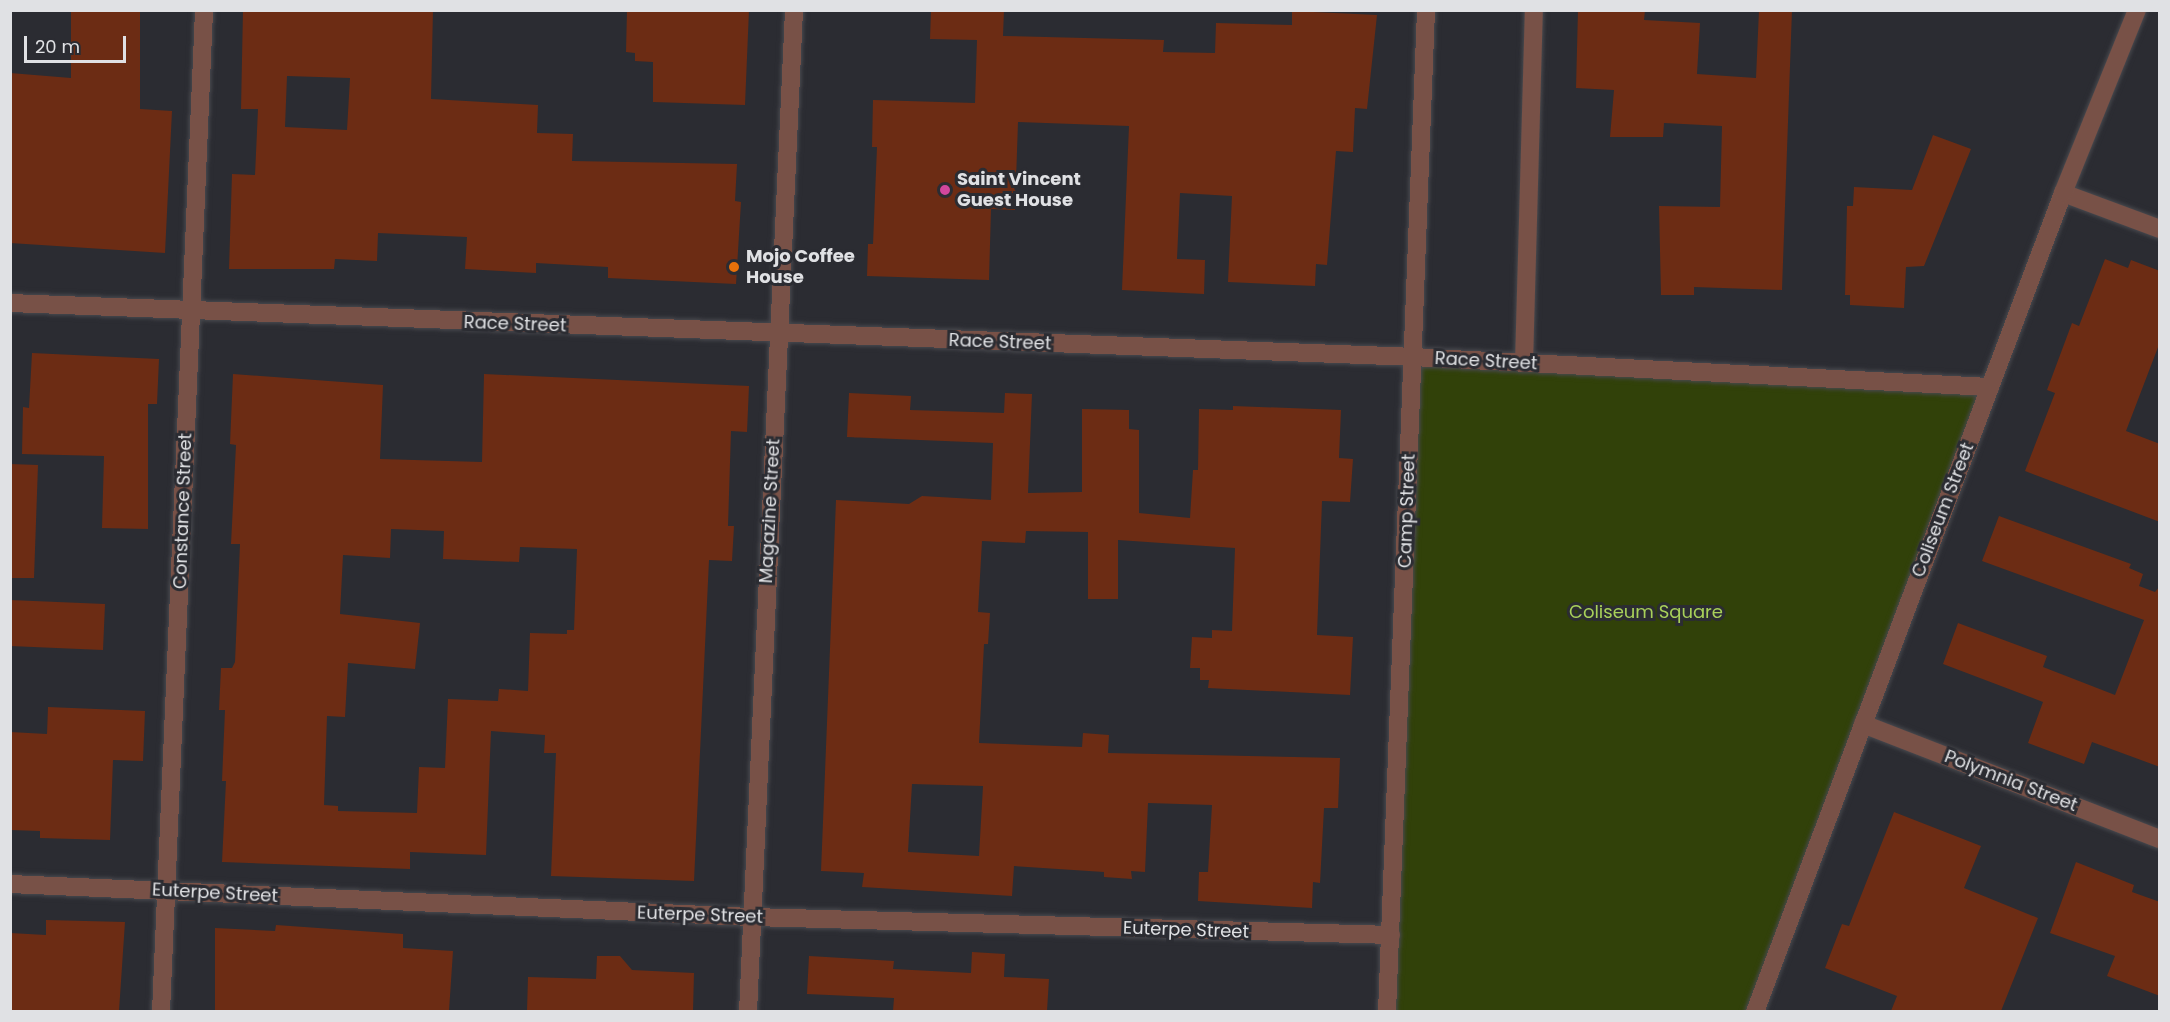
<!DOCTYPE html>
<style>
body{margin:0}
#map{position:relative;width:2170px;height:1022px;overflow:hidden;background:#2b2c32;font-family:Poppins,sans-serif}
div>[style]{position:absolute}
.green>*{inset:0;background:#314109}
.building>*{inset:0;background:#6c2c14}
.roads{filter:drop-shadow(0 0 2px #48494e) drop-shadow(0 0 2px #48494e)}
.minor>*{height:18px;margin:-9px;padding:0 9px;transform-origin:9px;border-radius:9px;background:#785147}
.dots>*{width:16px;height:16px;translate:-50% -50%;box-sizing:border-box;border:3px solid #2b2c32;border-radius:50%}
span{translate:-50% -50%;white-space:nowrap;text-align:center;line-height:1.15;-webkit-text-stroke:6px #2b2c32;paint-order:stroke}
.poi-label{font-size:18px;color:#e0e1e4;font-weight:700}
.left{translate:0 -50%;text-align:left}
.street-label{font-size:18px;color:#e0e1e4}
.park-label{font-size:18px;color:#a8d05a}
.frame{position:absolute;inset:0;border:12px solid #e0e1e4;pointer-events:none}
.scale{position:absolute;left:24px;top:36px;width:102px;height:27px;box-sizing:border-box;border:3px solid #e0e1e4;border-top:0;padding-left:8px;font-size:18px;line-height:21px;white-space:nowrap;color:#e0e1e4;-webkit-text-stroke:4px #2b2c32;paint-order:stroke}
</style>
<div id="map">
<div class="green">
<div style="clip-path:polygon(1413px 357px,1990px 387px,1755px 1011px,1387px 1012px)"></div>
</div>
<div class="building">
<div style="clip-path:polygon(71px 10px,140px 10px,140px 109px,172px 111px,165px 253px,10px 243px,10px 73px,71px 78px)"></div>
<div style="clip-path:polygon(evenodd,243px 10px,433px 10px,431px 99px,538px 105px,537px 133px,573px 134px,572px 161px,737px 164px,735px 201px,741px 202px,736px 284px,608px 278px,608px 267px,536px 263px,536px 273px,465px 269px,467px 237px,378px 233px,377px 261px,335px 259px,334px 269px,229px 269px,232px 174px,255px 175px,258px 109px,241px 109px,243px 10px,287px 76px,350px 78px,347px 130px,285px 127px,287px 76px)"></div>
<div style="clip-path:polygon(627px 10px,749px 10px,745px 105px,653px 102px,653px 62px,635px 61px,635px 53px,626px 52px)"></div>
<div style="clip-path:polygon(931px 10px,1004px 10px,1003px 36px,1164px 40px,1163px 52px,1215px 53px,1216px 23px,1292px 25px,1292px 11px,1377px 15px,1367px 109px,1355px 108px,1353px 152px,1336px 151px,1327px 265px,1316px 264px,1315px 286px,1228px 282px,1232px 196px,1180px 193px,1177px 259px,1205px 260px,1204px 294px,1122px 290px,1129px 126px,1018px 122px,1015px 210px,991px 209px,989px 280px,867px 276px,868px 244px,873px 244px,877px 147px,872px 147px,873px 100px,975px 103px,977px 40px,930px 39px)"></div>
<div style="clip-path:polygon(1578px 10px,1645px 10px,1644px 20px,1700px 23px,1697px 74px,1756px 78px,1759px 10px,1792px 10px,1782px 290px,1694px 287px,1694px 295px,1661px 295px,1659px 206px,1720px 207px,1722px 126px,1664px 123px,1663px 137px,1610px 137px,1614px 90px,1576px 88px)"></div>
<div style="clip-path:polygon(1933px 135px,1971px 149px,1924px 266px,1906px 267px,1904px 308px,1850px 305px,1850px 295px,1845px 295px,1847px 206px,1853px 206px,1854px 187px,1912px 190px)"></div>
<div style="clip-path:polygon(2105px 259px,2128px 268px,2131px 260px,2160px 271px,2160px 342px,2126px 431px,2160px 444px,2160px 522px,2025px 471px,2055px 393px,2047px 390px,2072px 323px,2079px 326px)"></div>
<div style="clip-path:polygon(32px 353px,159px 359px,157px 404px,148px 404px,148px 529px,102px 528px,104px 456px,22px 454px,23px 407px,29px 408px)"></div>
<div style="clip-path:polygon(evenodd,233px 374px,383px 385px,380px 459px,482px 462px,484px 374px,749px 386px,747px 432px,731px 431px,728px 526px,734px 526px,732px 561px,709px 560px,694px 881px,551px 876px,556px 753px,544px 753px,545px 735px,491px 731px,486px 855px,410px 852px,410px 869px,222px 862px,226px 781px,222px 781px,225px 710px,219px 710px,221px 668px,232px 668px,235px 662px,240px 544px,231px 544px,236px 445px,230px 444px,233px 374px,391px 529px,444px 531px,443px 559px,519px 562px,520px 547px,577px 549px,574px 630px,567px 630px,567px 634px,530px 633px,528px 691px,499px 689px,498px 701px,448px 699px,445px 768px,419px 767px,417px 813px,338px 811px,338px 806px,324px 805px,327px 716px,345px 717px,348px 663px,415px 669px,420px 623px,340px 614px,343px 555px,390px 558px,391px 529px)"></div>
<div style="clip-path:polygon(evenodd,849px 393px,911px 396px,910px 410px,1004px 413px,1005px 393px,1032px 394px,1028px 493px,1082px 492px,1082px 409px,1129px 410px,1129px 429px,1139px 430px,1139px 513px,1190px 518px,1193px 470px,1198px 470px,1199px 409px,1233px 410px,1233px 406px,1341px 410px,1339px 458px,1353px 459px,1350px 502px,1322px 501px,1317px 635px,1353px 637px,1350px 695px,1208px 688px,1209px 680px,1200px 680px,1200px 668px,1190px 668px,1192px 637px,1212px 638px,1212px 630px,1232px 631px,1235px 548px,1118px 540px,1118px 599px,1088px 599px,1088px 532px,1026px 531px,1025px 543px,982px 541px,978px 612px,990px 613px,988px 644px,984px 644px,979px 743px,1082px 747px,1083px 733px,1109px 735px,1108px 753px,1340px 758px,1338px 808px,1324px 808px,1320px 883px,1313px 882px,1312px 908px,1198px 901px,1199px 872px,1208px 872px,1212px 805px,1148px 803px,1145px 872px,1131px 871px,1132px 879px,1104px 877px,1104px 872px,1014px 866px,1012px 896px,862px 887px,864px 873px,821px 871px,836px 500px,909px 504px,922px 496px,991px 500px,993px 443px,847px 437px,849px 393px,912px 784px,983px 786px,979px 856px,908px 852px,912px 784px)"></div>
<div style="clip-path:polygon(10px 464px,38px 465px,34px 578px,10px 578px)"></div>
<div style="clip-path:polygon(1999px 516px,2131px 564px,2129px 568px,2143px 574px,2139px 586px,2155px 592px,2160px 586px,2160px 767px,2092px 742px,2084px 764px,2028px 743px,2043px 702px,1943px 664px,1958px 623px,2047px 656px,2043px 667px,2115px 695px,2144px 620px,1982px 561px)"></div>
<div style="clip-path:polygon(10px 600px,105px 604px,103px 650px,10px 646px)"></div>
<div style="clip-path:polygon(48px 707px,145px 711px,143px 761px,113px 760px,110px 840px,40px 838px,40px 831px,10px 830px,10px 732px,47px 734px)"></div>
<div style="clip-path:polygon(1894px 812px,1981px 846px,1964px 888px,2038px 918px,2001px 1011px,1891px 1011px,1897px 996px,1825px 968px,1842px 924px,1849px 926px)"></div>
<div style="clip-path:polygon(2076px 862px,2134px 885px,2132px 892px,2160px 902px,2160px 996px,2107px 976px,2115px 956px,2050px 933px)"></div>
<div style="clip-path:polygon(46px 920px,125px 922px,119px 1011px,10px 1011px,10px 933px,46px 935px)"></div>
<div style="clip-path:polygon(276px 925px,403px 934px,403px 948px,453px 951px,449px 1011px,215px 1011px,215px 928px,275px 931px)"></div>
<div style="clip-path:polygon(972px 952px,1005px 954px,1004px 977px,1049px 979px,1047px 1011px,893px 1011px,894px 998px,807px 994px,809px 956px,894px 961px,893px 969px,971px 973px)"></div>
<div style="clip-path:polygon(597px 956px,620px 956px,632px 970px,694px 973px,693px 1011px,527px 1011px,528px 977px,596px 979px)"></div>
</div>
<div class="roads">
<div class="minor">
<div style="left:2063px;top:193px;width:103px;rotate:20.4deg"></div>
<div style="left:10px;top:303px;width:1404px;rotate:2.2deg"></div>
<div style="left:1413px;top:357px;width:578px;rotate:2.98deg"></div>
<div style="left:1524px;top:363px;width:353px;rotate:-88.4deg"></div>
<div style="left:1863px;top:724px;width:318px;rotate:21.2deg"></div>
<div style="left:10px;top:884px;width:743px;rotate:2.55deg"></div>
<div style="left:752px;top:917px;width:639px;rotate:1.61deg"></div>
<div style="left:161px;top:1012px;width:1003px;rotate:-87.54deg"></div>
<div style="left:748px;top:1012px;width:1003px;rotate:-87.37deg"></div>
<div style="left:1387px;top:1012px;width:1003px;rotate:-87.77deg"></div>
<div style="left:1755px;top:1012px;width:875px;rotate:-69.39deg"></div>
<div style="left:2063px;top:193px;width:197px;rotate:-68deg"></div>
</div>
</div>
<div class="dots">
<div style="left:945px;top:190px;background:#d1479c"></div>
<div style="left:734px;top:267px;background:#e8710a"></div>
</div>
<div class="poi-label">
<span class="left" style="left:957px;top:190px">Saint Vincent<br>Guest House</span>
<span class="left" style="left:746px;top:267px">Mojo Coffee<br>House</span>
</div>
<div class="street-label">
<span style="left:515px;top:324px;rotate:2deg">Race Street</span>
<span style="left:1000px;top:342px;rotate:2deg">Race Street</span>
<span style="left:1486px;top:361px;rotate:3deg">Race Street</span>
<span style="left:1943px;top:510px;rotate:-69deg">Coliseum Street</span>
<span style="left:183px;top:511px;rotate:-88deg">Constance Street</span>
<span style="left:770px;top:511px;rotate:-87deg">Magazine Street</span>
<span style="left:1407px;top:511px;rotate:-88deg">Camp Street</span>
<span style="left:2011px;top:781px;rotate:21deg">Polymnia Street</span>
<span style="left:215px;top:893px;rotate:3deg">Euterpe Street</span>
<span style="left:700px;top:915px;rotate:2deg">Euterpe Street</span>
<span style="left:1186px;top:930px;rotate:2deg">Euterpe Street</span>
</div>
<div class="park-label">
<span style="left:1646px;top:612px">Coliseum Square</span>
</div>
<div class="frame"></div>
<div class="scale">20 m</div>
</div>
